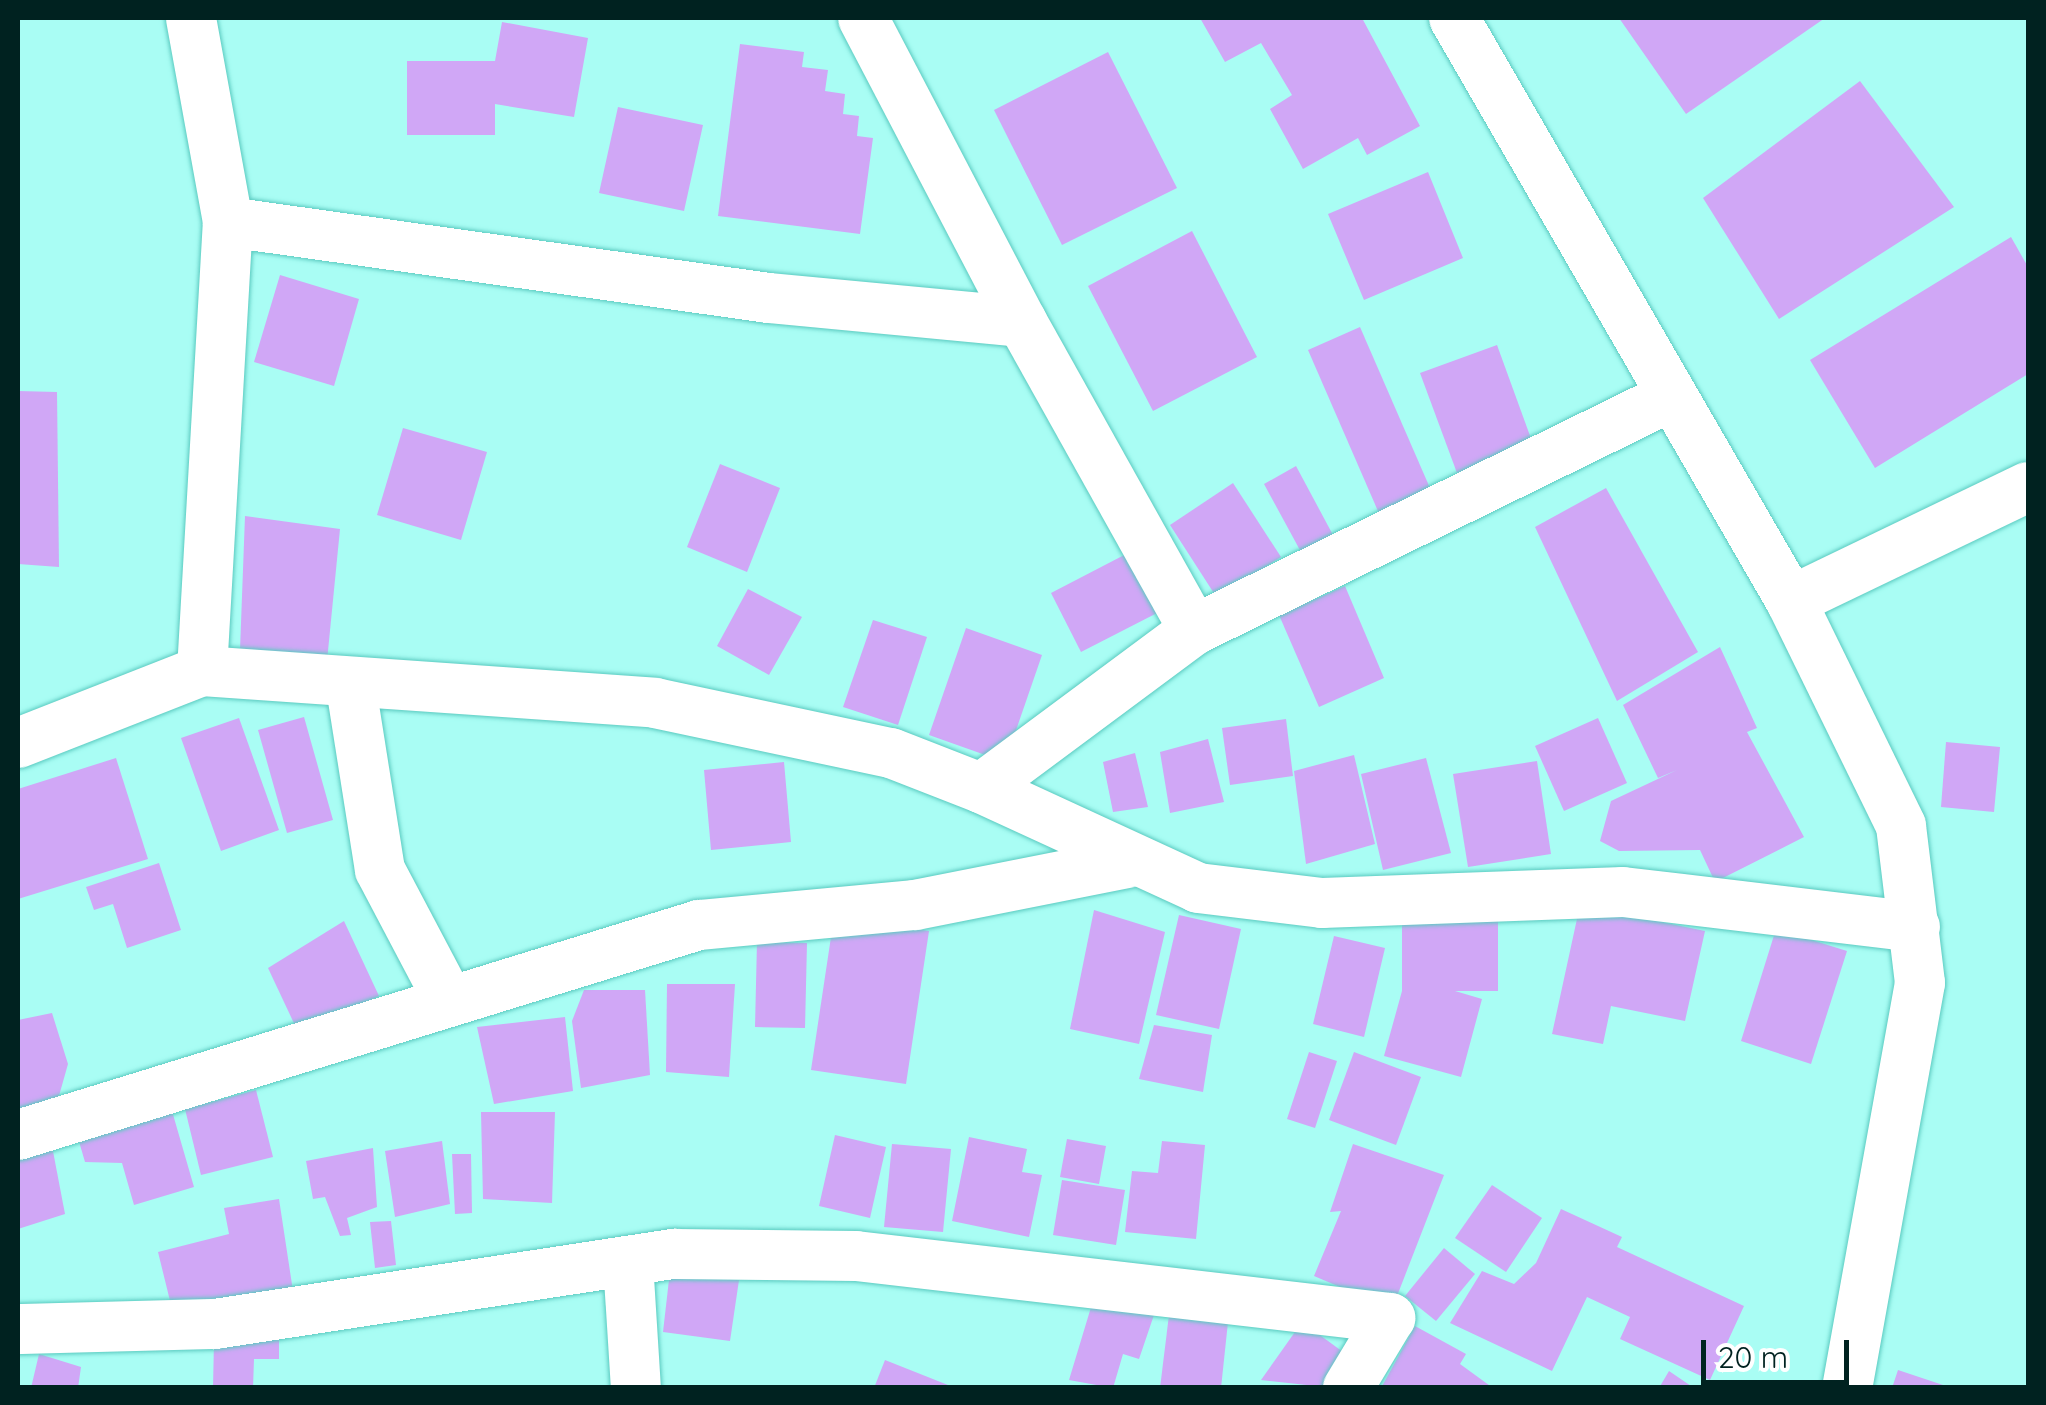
<!DOCTYPE html>
<style>
body{margin:0}
#map{position:relative;width:2046px;height:1405px;overflow:hidden;background:#a9fdf4;font-family:Quicksand,sans-serif}
div>[style]{position:absolute}
.building>*{inset:0;background:#d0a7f6}
.roads{filter:drop-shadow(0 0 2px #5acac0) drop-shadow(0 0 2px #5acac0)}
.minor>*{height:50px;margin:-25px;padding:0 25px;transform-origin:25px;border-radius:25px;background:#fff}
span{translate:-50% -50%;white-space:nowrap;text-align:center;line-height:1.15;-webkit-text-stroke:10px #fff;paint-order:stroke}
.frame{position:absolute;inset:0;border:20px solid #002220;pointer-events:none}
.scale{position:absolute;left:1701px;top:1340px;width:148px;height:45px;box-sizing:border-box;border:5px solid #002220;border-top:0;padding-left:12px;font-size:30px;line-height:35px;white-space:nowrap;color:#002220;-webkit-text-stroke:8px #fff;paint-order:stroke}
</style>
<div id="map">
<div class="building">
<div style="clip-path:polygon(1200px 18px,1362px 18px,1420px 126px,1367px 155px,1358px 138px,1303px 169px,1270px 109px,1292px 95px,1261px 43px,1225px 62px)"></div>
<div style="clip-path:polygon(1619px 18px,1825px 18px,1686px 114px)"></div>
<div style="clip-path:polygon(502px 22px,588px 38px,574px 117px,495px 104px,495px 135px,407px 135px,407px 61px,495px 61px)"></div>
<div style="clip-path:polygon(740px 44px,804px 52px,802px 67px,828px 70px,825px 91px,845px 94px,843px 114px,859px 116px,857px 136px,873px 138px,860px 234px,718px 216px)"></div>
<div style="clip-path:polygon(1108px 52px,1177px 188px,1062px 245px,994px 110px)"></div>
<div style="clip-path:polygon(1860px 81px,1954px 207px,1779px 319px,1703px 198px)"></div>
<div style="clip-path:polygon(618px 107px,703px 125px,684px 211px,599px 193px)"></div>
<div style="clip-path:polygon(1428px 172px,1463px 258px,1364px 300px,1328px 214px)"></div>
<div style="clip-path:polygon(1192px 231px,1257px 357px,1153px 411px,1088px 286px)"></div>
<div style="clip-path:polygon(2011px 237px,2028px 267px,2028px 374px,1875px 468px,1810px 360px)"></div>
<div style="clip-path:polygon(280px 275px,359px 299px,334px 386px,254px 362px)"></div>
<div style="clip-path:polygon(1360px 327px,1433px 495px,1381px 518px,1308px 350px)"></div>
<div style="clip-path:polygon(1497px 345px,1533px 444px,1457px 473px,1420px 373px)"></div>
<div style="clip-path:polygon(18px 391px,57px 392px,59px 567px,18px 564px)"></div>
<div style="clip-path:polygon(403px 428px,487px 452px,461px 540px,377px 515px)"></div>
<div style="clip-path:polygon(720px 464px,780px 488px,747px 572px,687px 547px)"></div>
<div style="clip-path:polygon(1296px 466px,1333px 535px,1301px 552px,1264px 484px)"></div>
<div style="clip-path:polygon(1233px 483px,1281px 557px,1217px 598px,1170px 525px)"></div>
<div style="clip-path:polygon(1606px 488px,1698px 652px,1617px 701px,1535px 527px)"></div>
<div style="clip-path:polygon(245px 516px,340px 529px,327px 661px,240px 650px)"></div>
<div style="clip-path:polygon(1130px 552px,1161px 611px,1081px 652px,1051px 593px)"></div>
<div style="clip-path:polygon(1345px 586px,1384px 678px,1319px 707px,1279px 615px)"></div>
<div style="clip-path:polygon(748px 589px,802px 617px,769px 675px,717px 646px)"></div>
<div style="clip-path:polygon(873px 620px,927px 637px,898px 725px,843px 707px)"></div>
<div style="clip-path:polygon(966px 628px,1042px 655px,1005px 762px,929px 735px)"></div>
<div style="clip-path:polygon(1720px 647px,1757px 728px,1747px 732px,1804px 837px,1715px 882px,1700px 850px,1619px 851px,1600px 841px,1611px 801px,1677px 770px,1658px 778px,1623px 705px)"></div>
<div style="clip-path:polygon(304px 717px,333px 820px,287px 833px,258px 730px)"></div>
<div style="clip-path:polygon(239px 718px,279px 830px,221px 851px,181px 738px)"></div>
<div style="clip-path:polygon(1598px 718px,1627px 783px,1564px 811px,1535px 746px)"></div>
<div style="clip-path:polygon(1286px 719px,1293px 776px,1230px 785px,1222px 728px)"></div>
<div style="clip-path:polygon(1208px 739px,1224px 802px,1170px 813px,1160px 752px)"></div>
<div style="clip-path:polygon(1946px 742px,2000px 747px,1994px 812px,1941px 807px)"></div>
<div style="clip-path:polygon(1135px 753px,1148px 807px,1113px 812px,1103px 762px)"></div>
<div style="clip-path:polygon(1354px 755px,1375px 844px,1306px 864px,1294px 771px)"></div>
<div style="clip-path:polygon(116px 758px,148px 859px,18px 899px,18px 789px)"></div>
<div style="clip-path:polygon(1426px 758px,1451px 853px,1383px 870px,1361px 774px)"></div>
<div style="clip-path:polygon(1537px 761px,1551px 854px,1468px 867px,1453px 774px)"></div>
<div style="clip-path:polygon(784px 762px,791px 842px,711px 850px,704px 770px)"></div>
<div style="clip-path:polygon(159px 863px,181px 930px,127px 948px,113px 904px,94px 910px,86px 887px)"></div>
<div style="clip-path:polygon(1580px 905px,1705px 931px,1685px 1021px,1611px 1006px,1603px 1044px,1552px 1034px)"></div>
<div style="clip-path:polygon(1094px 910px,1165px 932px,1139px 1044px,1070px 1029px)"></div>
<div style="clip-path:polygon(1498px 911px,1498px 991px,1455px 991px,1482px 999px,1461px 1077px,1384px 1056px,1402px 991px,1402px 912px)"></div>
<div style="clip-path:polygon(1179px 915px,1241px 929px,1219px 1029px,1156px 1015px)"></div>
<div style="clip-path:polygon(834px 917px,929px 931px,906px 1084px,811px 1070px)"></div>
<div style="clip-path:polygon(344px 921px,379px 996px,300px 1036px,268px 968px)"></div>
<div style="clip-path:polygon(1776px 929px,1847px 951px,1811px 1064px,1741px 1041px)"></div>
<div style="clip-path:polygon(1334px 936px,1385px 948px,1364px 1037px,1313px 1024px)"></div>
<div style="clip-path:polygon(757px 942px,807px 943px,805px 1028px,755px 1027px)"></div>
<div style="clip-path:polygon(667px 984px,735px 984px,729px 1077px,666px 1072px)"></div>
<div style="clip-path:polygon(584px 990px,645px 990px,650px 1075px,581px 1088px,572px 1021px)"></div>
<div style="clip-path:polygon(52px 1013px,68px 1064px,55px 1110px,18px 1118px,18px 1020px)"></div>
<div style="clip-path:polygon(565px 1017px,573px 1091px,494px 1104px,477px 1027px)"></div>
<div style="clip-path:polygon(1154px 1025px,1212px 1035px,1203px 1092px,1139px 1079px)"></div>
<div style="clip-path:polygon(1309px 1052px,1337px 1061px,1315px 1128px,1287px 1119px)"></div>
<div style="clip-path:polygon(1354px 1052px,1421px 1077px,1396px 1145px,1329px 1120px)"></div>
<div style="clip-path:polygon(256px 1090px,273px 1157px,201px 1175px,185px 1109px)"></div>
<div style="clip-path:polygon(172px 1111px,194px 1187px,134px 1205px,122px 1163px,85px 1162px,78px 1138px)"></div>
<div style="clip-path:polygon(481px 1112px,555px 1112px,552px 1203px,483px 1199px)"></div>
<div style="clip-path:polygon(835px 1135px,886px 1147px,870px 1218px,819px 1206px)"></div>
<div style="clip-path:polygon(969px 1137px,1027px 1149px,1022px 1172px,1042px 1175px,1029px 1237px,952px 1221px)"></div>
<div style="clip-path:polygon(1067px 1139px,1106px 1146px,1099px 1184px,1060px 1177px)"></div>
<div style="clip-path:polygon(442px 1141px,450px 1204px,395px 1217px,385px 1151px)"></div>
<div style="clip-path:polygon(1162px 1141px,1205px 1145px,1196px 1239px,1125px 1232px,1132px 1171px,1158px 1173px)"></div>
<div style="clip-path:polygon(892px 1144px,951px 1149px,943px 1232px,884px 1227px)"></div>
<div style="clip-path:polygon(1353px 1144px,1444px 1175px,1392px 1309px,1314px 1276px,1341px 1211px,1330px 1212px)"></div>
<div style="clip-path:polygon(52px 1146px,65px 1214px,18px 1229px,18px 1157px)"></div>
<div style="clip-path:polygon(373px 1148px,377px 1207px,347px 1218px,351px 1235px,340px 1236px,325px 1197px,313px 1199px,306px 1161px)"></div>
<div style="clip-path:polygon(452px 1154px,471px 1154px,472px 1213px,455px 1214px)"></div>
<div style="clip-path:polygon(1062px 1180px,1125px 1190px,1116px 1245px,1053px 1235px)"></div>
<div style="clip-path:polygon(1492px 1185px,1542px 1218px,1506px 1272px,1455px 1238px)"></div>
<div style="clip-path:polygon(279px 1199px,293px 1291px,173px 1313px,158px 1252px,229px 1234px,224px 1208px)"></div>
<div style="clip-path:polygon(1561px 1209px,1622px 1237px,1617px 1247px,1744px 1306px,1710px 1380px,1620px 1339px,1630px 1317px,1587px 1297px,1552px 1371px,1450px 1323px,1482px 1271px,1514px 1284px,1536px 1263px)"></div>
<div style="clip-path:polygon(391px 1221px,396px 1265px,375px 1268px,370px 1222px)"></div>
<div style="clip-path:polygon(1444px 1248px,1475px 1274px,1436px 1321px,1405px 1296px)"></div>
<div style="clip-path:polygon(670px 1271px,739px 1280px,730px 1341px,663px 1332px)"></div>
<div style="clip-path:polygon(1095px 1294px,1155px 1312px,1139px 1359px,1123px 1354px,1113px 1388px,1069px 1380px)"></div>
<div style="clip-path:polygon(1169px 1315px,1228px 1322px,1221px 1388px,1160px 1388px)"></div>
<div style="clip-path:polygon(1302px 1322px,1354px 1360px,1334px 1388px,1261px 1380px)"></div>
<div style="clip-path:polygon(1415px 1326px,1466px 1354px,1460px 1364px,1493px 1388px,1381px 1388px)"></div>
<div style="clip-path:polygon(279px 1340px,279px 1359px,254px 1359px,253px 1388px,213px 1388px,214px 1341px)"></div>
<div style="clip-path:polygon(39px 1354px,81px 1367px,78px 1388px,31px 1388px)"></div>
<div style="clip-path:polygon(885px 1360px,953px 1387px,953px 1388px,874px 1388px)"></div>
<div style="clip-path:polygon(1898px 1370px,1949px 1387px,1949px 1388px,1892px 1388px)"></div>
<div style="clip-path:polygon(1669px 1371px,1694px 1388px,1659px 1388px)"></div>
</div>
<div class="roads">
<div class="minor">
<div style="left:863px;top:18px;width:343px;rotate:62.4deg"></div>
<div style="left:1454px;top:18px;width:673px;rotate:59.97deg"></div>
<div style="left:1791px;top:601px;width:250px;rotate:63.9deg"></div>
<div style="left:1901px;top:826px;width:158px;rotate:83.1deg"></div>
<div style="left:1920px;top:983px;width:412px;rotate:100.2deg"></div>
<div style="left:228px;top:222px;width:546px;rotate:8deg"></div>
<div style="left:769px;top:298px;width:254px;rotate:5.4deg"></div>
<div style="left:1022px;top:322px;width:353px;rotate:60.8deg"></div>
<div style="left:1194px;top:630px;width:525px;rotate:-26.08deg"></div>
<div style="left:1791px;top:601px;width:263px;rotate:-25.7deg"></div>
<div style="left:1194px;top:630px;width:265px;rotate:143.4deg"></div>
<div style="left:981px;top:788px;width:239px;rotate:24.7deg"></div>
<div style="left:1198px;top:888px;width:125px;rotate:6.9deg"></div>
<div style="left:1322px;top:903px;width:301px;rotate:-2.1deg"></div>
<div style="left:1623px;top:892px;width:294px;rotate:6.8deg"></div>
<div style="left:202px;top:671px;width:454px;rotate:4deg"></div>
<div style="left:655px;top:703px;width:241px;rotate:12deg"></div>
<div style="left:891px;top:753px;width:97px;rotate:21.3deg"></div>
<div style="left:351px;top:687px;width:185px;rotate:81deg"></div>
<div style="left:380px;top:870px;width:146px;rotate:62.2deg"></div>
<div style="left:18px;top:743px;width:198px;rotate:-21.4deg"></div>
<div style="left:202px;top:671px;width:450px;rotate:-86.7deg"></div>
<div style="left:228px;top:222px;width:207px;rotate:-100.3deg"></div>
<div style="left:18px;top:1135px;width:713px;rotate:-17.14deg"></div>
<div style="left:699px;top:925px;width:217px;rotate:-5.3deg"></div>
<div style="left:915px;top:905px;width:216px;rotate:-11.2deg"></div>
<div style="left:628px;top:1262px;width:126px;rotate:86.4deg"></div>
<div style="left:18px;top:1329px;width:197px;rotate:-1.5deg"></div>
<div style="left:215px;top:1324px;width:465px;rotate:-8.7deg"></div>
<div style="left:675px;top:1254px;width:181px;rotate:0.6deg"></div>
<div style="left:856px;top:1256px;width:538px;rotate:6.62deg"></div>
<div style="left:1390px;top:1318px;width:82px;rotate:121deg"></div>
</div>
</div>
<div class="frame"></div>
<div class="scale">20 m</div>
</div>
